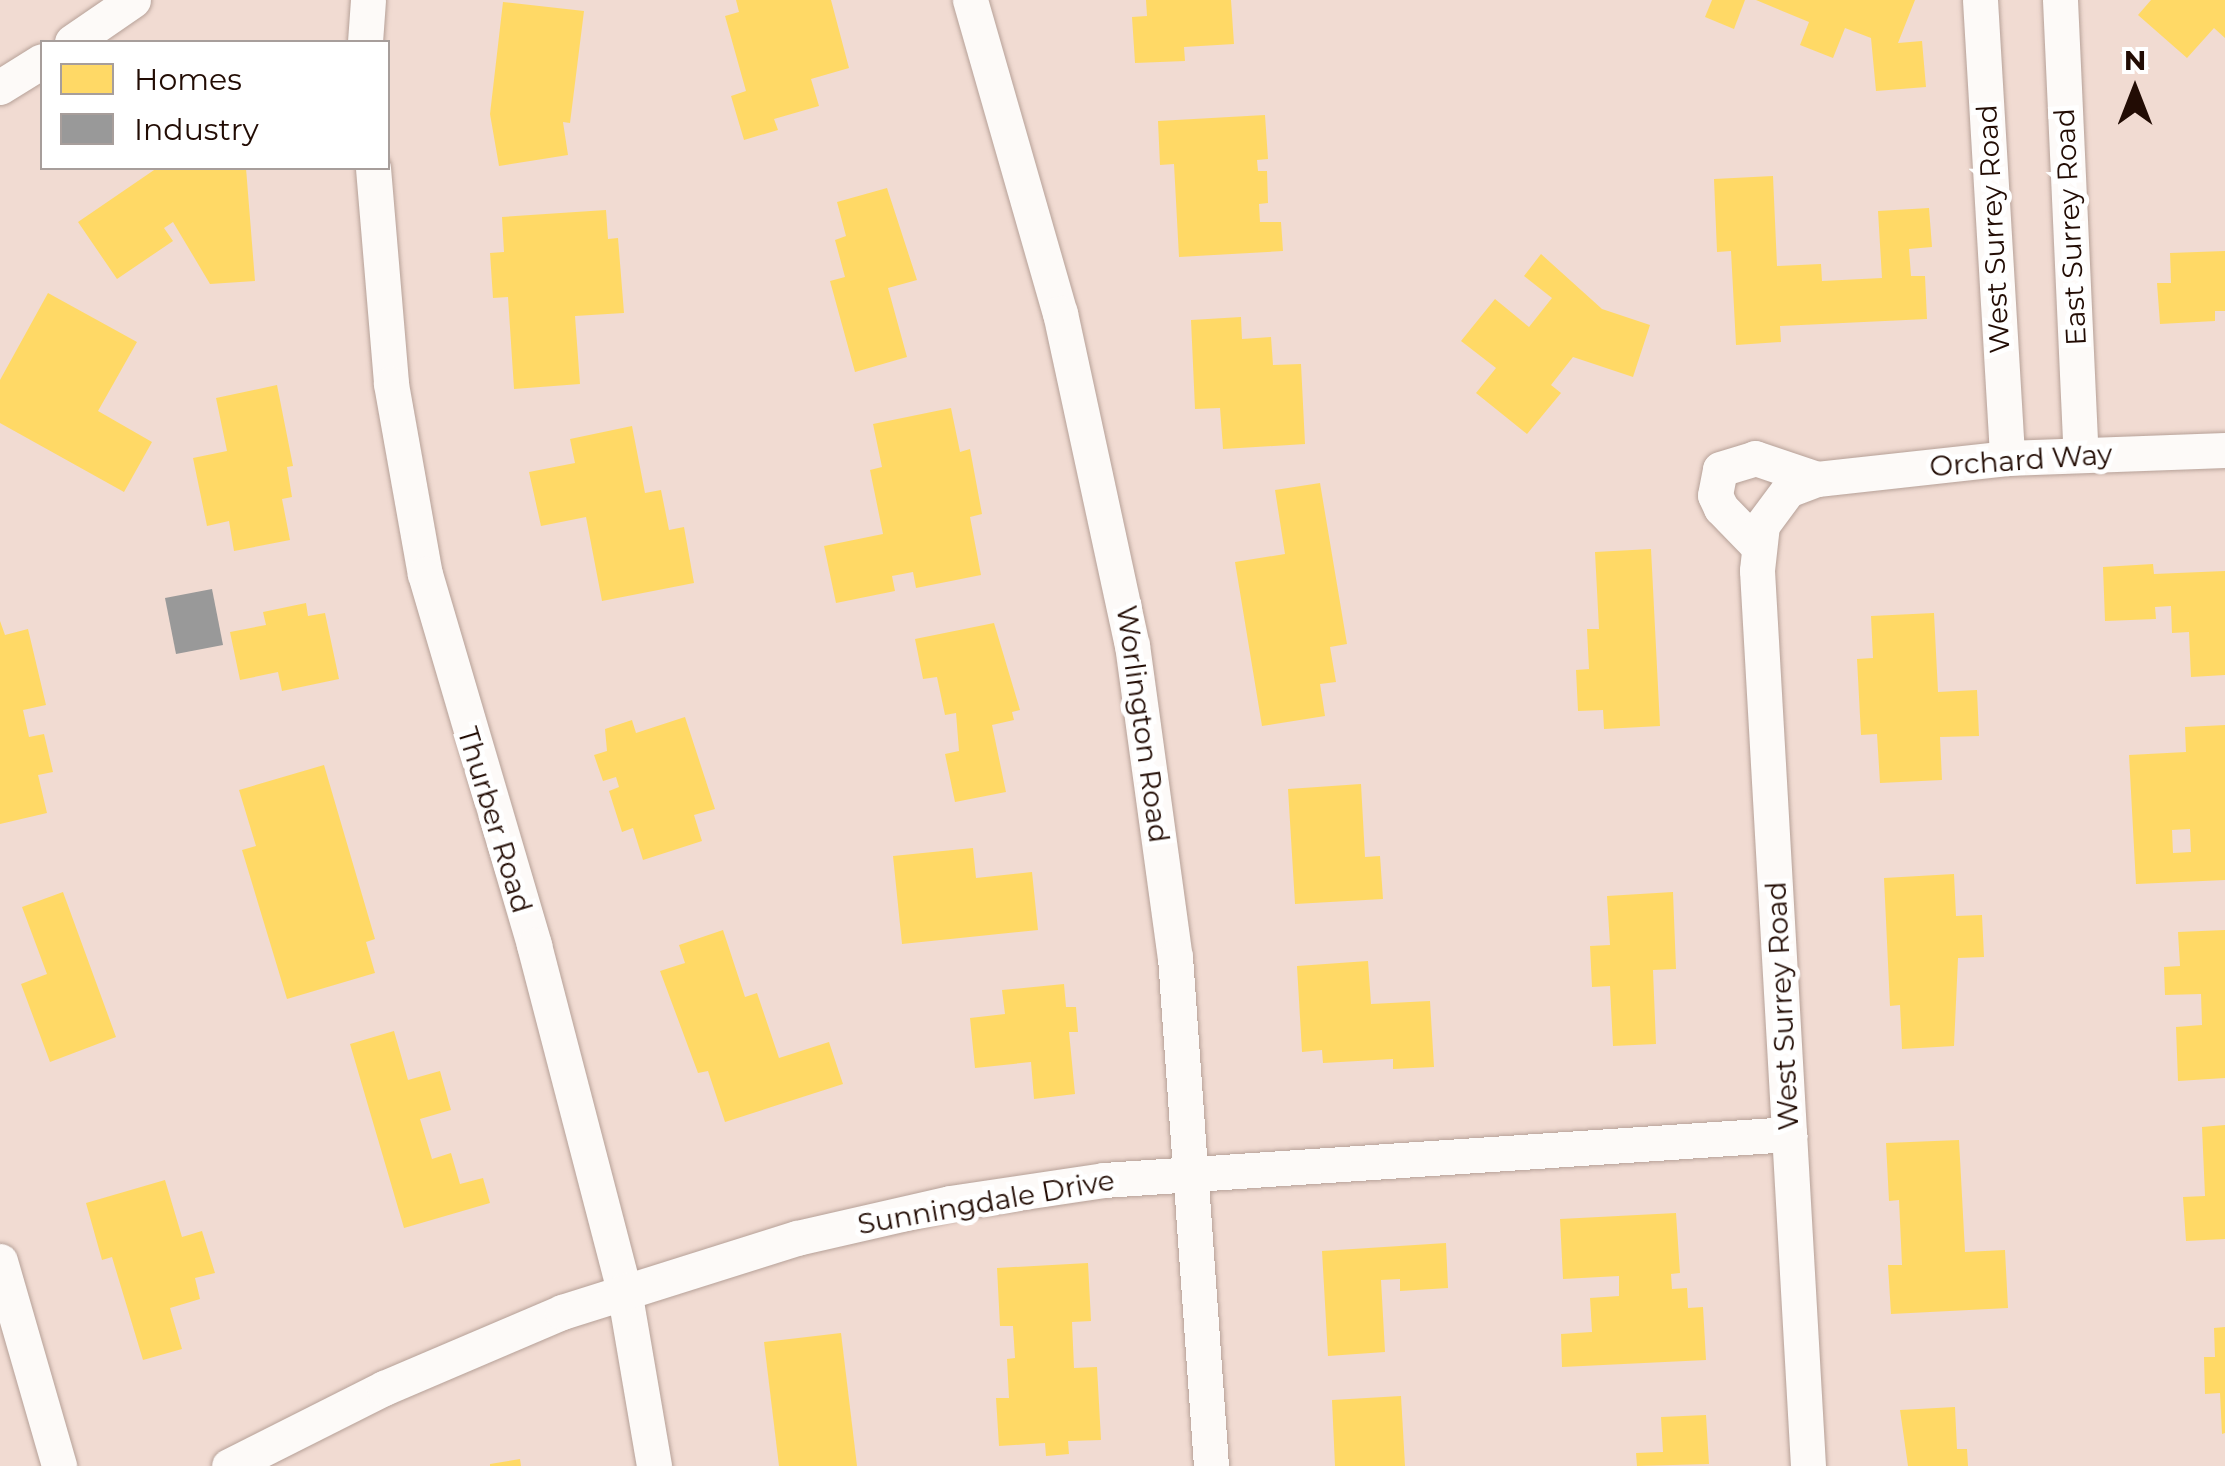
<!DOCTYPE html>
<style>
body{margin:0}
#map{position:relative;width:2225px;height:1466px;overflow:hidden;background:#f1dbd2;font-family:Montserrat,sans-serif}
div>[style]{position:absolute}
.homes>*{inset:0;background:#ffd966}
.industry>*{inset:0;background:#999}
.roads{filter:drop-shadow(0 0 2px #b6a198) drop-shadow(0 0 2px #b6a198)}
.minor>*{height:35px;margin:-17.5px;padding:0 17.5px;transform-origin:17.5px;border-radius:17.5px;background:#fdfaf8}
span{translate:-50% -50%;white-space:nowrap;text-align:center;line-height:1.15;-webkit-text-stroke:10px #fff;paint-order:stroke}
.street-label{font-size:28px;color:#220c04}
.legend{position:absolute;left:40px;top:40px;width:350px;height:130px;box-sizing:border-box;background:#fff;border:2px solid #a79e9b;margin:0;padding:12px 18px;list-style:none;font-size:30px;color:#220c04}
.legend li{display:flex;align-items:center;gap:20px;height:50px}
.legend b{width:50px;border:2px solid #a79e9b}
.north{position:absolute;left:2085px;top:40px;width:100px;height:100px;-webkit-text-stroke:8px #fff;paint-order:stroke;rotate:0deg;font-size:28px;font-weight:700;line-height:40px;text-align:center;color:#220c04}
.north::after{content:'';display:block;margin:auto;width:35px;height:45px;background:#220c04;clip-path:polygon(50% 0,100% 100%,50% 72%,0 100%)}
</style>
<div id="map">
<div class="homes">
<div style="clip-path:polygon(736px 0,831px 0,849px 68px,811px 79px,819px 106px,774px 119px,778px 130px,744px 140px,731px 96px,746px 91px,725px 16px,739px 12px)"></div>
<div style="clip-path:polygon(1146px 0,1231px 0,1234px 44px,1184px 47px,1185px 61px,1135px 63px,1132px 17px,1147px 16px)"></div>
<div style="clip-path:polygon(1712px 0,1745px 0,1734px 29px,1705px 17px)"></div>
<div style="clip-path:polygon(1756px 0,1915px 0,1898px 43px,1922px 41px,1926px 87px,1876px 91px,1871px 38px,1845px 28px,1833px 58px,1800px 45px,1809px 22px)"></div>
<div style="clip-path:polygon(2151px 0,2225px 0,2225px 38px,2214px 28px,2187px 58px,2138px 15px)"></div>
<div style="clip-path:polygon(503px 2px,584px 11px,570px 123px,563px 122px,568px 155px,499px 166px,490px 114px)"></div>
<div style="clip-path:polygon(1265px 115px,1268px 159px,1257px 160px,1258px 171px,1267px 171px,1268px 203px,1259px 204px,1260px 222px,1281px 222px,1283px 251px,1179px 257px,1174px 164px,1160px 165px,1158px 121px)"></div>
<div style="clip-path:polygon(157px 168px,246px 168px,255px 281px,210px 284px,173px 222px,164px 228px,173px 241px,117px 279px,78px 222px)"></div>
<div style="clip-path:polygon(1773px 176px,1777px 266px,1821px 264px,1822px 281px,1882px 278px,1878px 211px,1929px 208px,1932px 247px,1909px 249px,1911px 276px,1925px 276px,1927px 319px,1780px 326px,1781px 342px,1736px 345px,1731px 251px,1717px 252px,1714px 179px)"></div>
<div style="clip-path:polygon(887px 188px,917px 280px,888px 288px,907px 357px,855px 372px,830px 281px,845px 277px,835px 240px,846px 236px,837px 202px)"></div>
<div style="clip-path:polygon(606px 210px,608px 239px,618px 238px,624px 313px,575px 316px,580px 384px,514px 389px,508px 297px,493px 298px,490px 253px,504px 252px,502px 217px)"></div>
<div style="clip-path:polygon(2225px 251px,2225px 311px,2215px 311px,2215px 321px,2160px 324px,2157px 283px,2171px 283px,2170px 253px)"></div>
<div style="clip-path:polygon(1541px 254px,1602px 309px,1650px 325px,1633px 377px,1573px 357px,1551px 385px,1561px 393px,1527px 434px,1476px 393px,1496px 368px,1461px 341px,1495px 299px,1529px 327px,1552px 298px,1524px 276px)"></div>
<div style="clip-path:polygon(48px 293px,137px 342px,98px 411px,152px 442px,124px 492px,0 423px,0 380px)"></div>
<div style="clip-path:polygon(1241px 317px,1242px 339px,1271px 337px,1273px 365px,1301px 364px,1305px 444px,1223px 449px,1220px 408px,1195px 409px,1191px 320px)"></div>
<div style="clip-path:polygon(277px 385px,293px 466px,287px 467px,292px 497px,282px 499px,290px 540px,234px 551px,229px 521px,207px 526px,193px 458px,227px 451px,216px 398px)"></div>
<div style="clip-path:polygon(951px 408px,960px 452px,970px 449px,982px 514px,970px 517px,981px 575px,916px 588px,913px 572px,892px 576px,895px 591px,836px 603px,824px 546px,883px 534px,870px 470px,882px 467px,873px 424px)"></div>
<div style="clip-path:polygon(632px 426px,645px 493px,661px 490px,669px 530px,684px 527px,694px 583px,602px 601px,586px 517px,541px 526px,529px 472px,575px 463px,570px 439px)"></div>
<div style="clip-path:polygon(1320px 483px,1347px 644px,1330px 647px,1336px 682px,1320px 684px,1325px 716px,1262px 726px,1235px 562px,1285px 554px,1275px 490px)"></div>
<div style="clip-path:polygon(1651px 549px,1660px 726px,1604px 729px,1603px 710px,1578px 711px,1576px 670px,1589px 669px,1587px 629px,1599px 629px,1595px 552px)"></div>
<div style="clip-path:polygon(2153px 564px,2154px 574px,2225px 571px,2225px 675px,2191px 677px,2189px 632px,2172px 633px,2171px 606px,2155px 607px,2156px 619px,2105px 621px,2103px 567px)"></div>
<div style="clip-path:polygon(306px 603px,308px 616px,325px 613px,339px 679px,282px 691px,278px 672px,240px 680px,230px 632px,266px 625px,263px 612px)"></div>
<div style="clip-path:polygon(1934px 613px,1938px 692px,1977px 690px,1979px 736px,1940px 737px,1942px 780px,1880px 783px,1877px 734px,1861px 735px,1857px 659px,1873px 658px,1871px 616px)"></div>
<div style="clip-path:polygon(0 621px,5px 635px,28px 629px,46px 705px,23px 710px,29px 737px,44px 734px,53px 772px,38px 775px,47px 813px,0 824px)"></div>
<div style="clip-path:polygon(994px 623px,1020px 710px,1012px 712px,1014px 720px,992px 725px,1006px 792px,955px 802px,945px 754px,959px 751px,956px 713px,945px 715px,937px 677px,923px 679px,915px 639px)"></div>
<div style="clip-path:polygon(685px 717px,715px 809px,694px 815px,702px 841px,643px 860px,633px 828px,622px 832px,609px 791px,619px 787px,616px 777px,603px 781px,594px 755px,607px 751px,605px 729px,632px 720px,636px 733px)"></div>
<div style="clip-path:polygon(evenodd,2225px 725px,2225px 880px,2136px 884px,2129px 755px,2186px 752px,2185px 727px,2225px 725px,2190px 829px,2191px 852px,2173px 853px,2172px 830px,2190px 829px)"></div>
<div style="clip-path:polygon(324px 765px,375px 939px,366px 942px,375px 973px,287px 999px,242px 850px,256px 846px,239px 790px)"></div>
<div style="clip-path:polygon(1361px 784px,1365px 857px,1380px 856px,1383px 899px,1295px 904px,1288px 789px)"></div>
<div style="clip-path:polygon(973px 848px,976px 878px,1032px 872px,1038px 930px,902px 944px,893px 856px)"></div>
<div style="clip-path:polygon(1954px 874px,1956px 916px,1982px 915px,1984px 957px,1958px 958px,1954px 1046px,1902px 1049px,1900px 1005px,1890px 1006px,1884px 878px)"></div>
<div style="clip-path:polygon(63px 892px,116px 1037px,50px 1062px,21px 984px,47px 974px,22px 907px)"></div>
<div style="clip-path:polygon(1673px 892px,1676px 969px,1653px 970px,1656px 1044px,1613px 1046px,1610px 986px,1592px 987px,1590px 946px,1610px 945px,1607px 896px)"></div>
<div style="clip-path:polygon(723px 930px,745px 997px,757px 993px,779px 1058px,829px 1042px,843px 1084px,725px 1122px,708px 1071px,698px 1073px,660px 971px,685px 963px,679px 945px)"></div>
<div style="clip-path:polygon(2225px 930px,2225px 1078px,2178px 1081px,2176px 1027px,2202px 1025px,2201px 994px,2165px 995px,2164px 967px,2180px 966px,2178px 932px)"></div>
<div style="clip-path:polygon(1368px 961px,1371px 1004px,1430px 1001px,1434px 1067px,1393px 1069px,1393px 1059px,1323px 1063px,1322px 1050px,1302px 1052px,1297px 966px)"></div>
<div style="clip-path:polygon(1064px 984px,1066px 1007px,1076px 1007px,1078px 1032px,1069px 1032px,1075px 1094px,1034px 1099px,1031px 1062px,975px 1068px,970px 1018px,1005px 1014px,1002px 990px)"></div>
<div style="clip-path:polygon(394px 1031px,408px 1080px,440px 1071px,451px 1110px,420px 1119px,432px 1159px,451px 1153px,460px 1184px,483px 1178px,490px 1203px,404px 1228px,350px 1044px)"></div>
<div style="clip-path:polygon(2225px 1125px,2225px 1239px,2186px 1241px,2183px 1197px,2205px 1196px,2202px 1127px)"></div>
<div style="clip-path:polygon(1959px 1140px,1965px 1252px,2005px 1250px,2008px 1308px,1891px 1314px,1888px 1265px,1902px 1265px,1899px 1200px,1889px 1201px,1886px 1143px)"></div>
<div style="clip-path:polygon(165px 1180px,182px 1237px,202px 1231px,215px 1273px,195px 1278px,200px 1299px,170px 1308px,182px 1349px,143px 1360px,112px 1257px,102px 1260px,86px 1203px)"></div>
<div style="clip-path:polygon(1676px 1213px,1680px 1273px,1671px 1274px,1672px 1289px,1687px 1288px,1688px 1308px,1703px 1307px,1706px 1360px,1562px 1367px,1561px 1334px,1592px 1332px,1590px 1298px,1619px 1296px,1619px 1276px,1563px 1279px,1560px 1219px)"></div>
<div style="clip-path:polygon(1446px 1243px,1448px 1288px,1400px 1291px,1400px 1279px,1381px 1280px,1385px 1352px,1328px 1356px,1322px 1251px)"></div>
<div style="clip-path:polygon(1088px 1263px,1091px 1321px,1072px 1322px,1074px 1368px,1097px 1367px,1101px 1440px,1068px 1441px,1069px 1454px,1046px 1456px,1045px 1443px,999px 1446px,996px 1398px,1009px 1398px,1007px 1359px,1015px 1358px,1013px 1326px,1000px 1326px,997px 1268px)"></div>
<div style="clip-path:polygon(2225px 1327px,2225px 1433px,2222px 1434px,2220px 1393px,2205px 1394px,2204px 1357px,2215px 1357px,2214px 1328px)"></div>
<div style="clip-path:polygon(841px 1333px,857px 1466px,779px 1466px,764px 1342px)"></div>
<div style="clip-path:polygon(1401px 1396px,1405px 1466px,1335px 1466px,1332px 1400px)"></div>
<div style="clip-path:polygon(1955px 1407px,1957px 1449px,1967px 1449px,1968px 1466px,1908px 1466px,1900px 1410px)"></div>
<div style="clip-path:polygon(1706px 1415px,1709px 1464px,1637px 1466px,1636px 1453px,1663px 1452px,1661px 1417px)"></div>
<div style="clip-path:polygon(520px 1459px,521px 1466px,490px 1466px,490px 1464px)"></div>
</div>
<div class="industry">
<div style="clip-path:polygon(212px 589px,223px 645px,176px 654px,165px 598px)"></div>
</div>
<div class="roads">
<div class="minor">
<div style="left:970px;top:0;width:326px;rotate:74deg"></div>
<div style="left:1060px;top:313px;width:340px;rotate:77.8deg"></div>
<div style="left:1132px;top:645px;width:315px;rotate:82.2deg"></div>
<div style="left:1175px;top:957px;width:510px;rotate:85.95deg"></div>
<div style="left:1980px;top:0;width:459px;rotate:86.6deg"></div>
<div style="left:2060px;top:0;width:455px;rotate:87.4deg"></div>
<div style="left:72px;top:42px;width:74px;rotate:-34.5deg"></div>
<div style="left:365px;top:42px;width:42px;rotate:-85.9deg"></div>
<div style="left:0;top:87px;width:49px;rotate:-31.8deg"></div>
<div style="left:373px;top:168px;width:217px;rotate:85.2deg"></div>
<div style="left:391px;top:384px;width:193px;rotate:79.9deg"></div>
<div style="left:425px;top:574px;width:387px;rotate:73.6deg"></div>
<div style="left:534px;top:945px;width:357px;rotate:75.4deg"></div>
<div style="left:624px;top:1290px;width:179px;rotate:80.3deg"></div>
<div style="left:1758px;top:546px;width:53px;rotate:-134.2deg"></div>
<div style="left:1721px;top:508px;width:14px;rotate:-115deg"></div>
<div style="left:1715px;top:495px;width:26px;rotate:-79deg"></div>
<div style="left:1720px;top:469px;width:37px;rotate:-17deg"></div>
<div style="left:1755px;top:458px;width:65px;rotate:18.7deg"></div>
<div style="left:0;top:1261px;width:213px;rotate:73.9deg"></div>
<div style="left:229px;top:1466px;width:174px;rotate:-26.7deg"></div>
<div style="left:384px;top:1388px;width:194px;rotate:-23.1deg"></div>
<div style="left:562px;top:1312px;width:246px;rotate:-17.5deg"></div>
<div style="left:797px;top:1238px;width:157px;rotate:-12.9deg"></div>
<div style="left:950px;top:1203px;width:156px;rotate:-8.5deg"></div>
<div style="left:1104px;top:1180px;width:687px;rotate:-3.84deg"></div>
<div style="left:1808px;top:1466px;width:897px;rotate:-93.26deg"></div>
<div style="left:1757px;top:570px;width:45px;rotate:-83.7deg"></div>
<div style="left:1762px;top:525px;width:44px;rotate:-53.4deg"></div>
<div style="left:1788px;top:490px;width:31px;rotate:-21deg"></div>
<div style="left:1817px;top:479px;width:191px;rotate:-6.3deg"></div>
<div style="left:2007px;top:458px;width:218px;rotate:-2.1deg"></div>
</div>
</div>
<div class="street-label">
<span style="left:2070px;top:227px;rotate:-93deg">East Surrey Road</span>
<span style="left:1993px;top:229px;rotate:-93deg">West Surrey Road</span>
<span style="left:2021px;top:460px;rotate:-4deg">Orchard Way</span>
<span style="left:1143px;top:724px;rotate:82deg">Worlington Road</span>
<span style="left:495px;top:820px;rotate:73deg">Thurber Road</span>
<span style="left:1782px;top:1006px;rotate:-93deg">West Surrey Road</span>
<span style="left:986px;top:1202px;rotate:-10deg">Sunningdale Drive</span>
</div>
<ul class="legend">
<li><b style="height:28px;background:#ffd966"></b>Homes</li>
<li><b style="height:28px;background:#999"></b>Industry</li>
</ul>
<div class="north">N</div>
</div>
